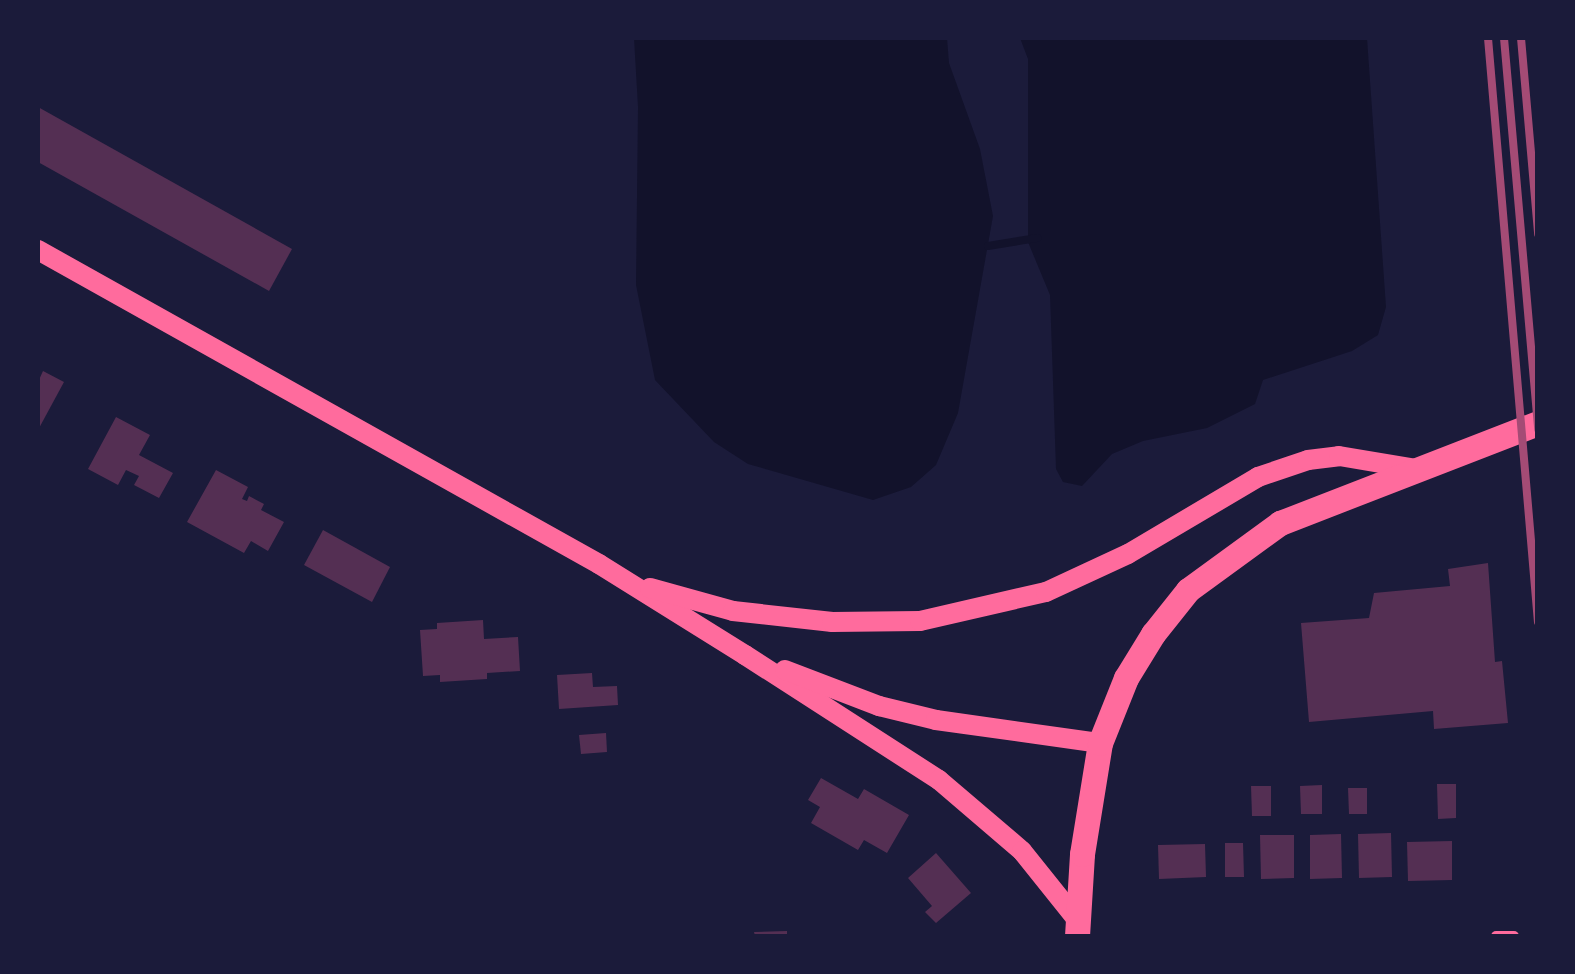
<!DOCTYPE html>
<style>
body{margin:0}
#map{position:relative;width:1575px;height:974px;overflow:hidden;background:#1b1b3a;font-family:"Alegreya Sans",sans-serif}
div>[style]{position:absolute}
.water>*{inset:0;background:#12122b}
.stream>*{height:8px;margin:-4px;padding:0 4px;transform-origin:4px;border-radius:4px;background:#12122b}
.building>*{inset:0;background:#542f53}
.minor>*{height:10px;margin:-5px;padding:0 5px;transform-origin:5px;border-radius:5px;background:#ff6b9d}
.secondary>*{height:20px;margin:-10px;padding:0 10px;transform-origin:10px;border-radius:10px;background:#ff6b9d}
.primary>*{height:25px;margin:-12.5px;padding:0 12.5px;transform-origin:12.5px;border-radius:12.5px;background:#ff6b9d}
.rail>*{height:8px;margin:-4px;padding:0 4px;transform-origin:4px;border-radius:4px;background:#a44b75}
span{translate:-50% -50%;white-space:nowrap;text-align:center;line-height:1.15;-webkit-text-stroke:10px #1b1b3a;paint-order:stroke}
.frame{position:absolute;inset:0;border:40px solid #1b1b3a;pointer-events:none}
</style>
<div id="map">
<div class="water">
<div style="clip-path:polygon(634px 38px,947px 38px,949px 63px,980px 149px,993px 216px,958px 413px,936px 465px,911px 487px,873px 500px,748px 464px,714px 442px,655px 380px,636px 285px,638px 107px)"></div>
<div style="clip-path:polygon(1020px 38px,1367px 38px,1386px 307px,1378px 335px,1352px 351px,1263px 380px,1255px 404px,1207px 428px,1143px 441px,1112px 454px,1082px 486px,1063px 482px,1056px 469px,1050px 295px,1028px 242px,1028px 59px)"></div>
</div>
<div class="stream">
<div style="left:988px;top:246px;width:50px;rotate:-9.3deg"></div>
</div>
<div class="building">
<div style="clip-path:polygon(38px 107px,292px 249px,269px 291px,38px 162px)"></div>
<div style="clip-path:polygon(43px 371px,64px 382px,38px 430px,38px 382px)"></div>
<div style="clip-path:polygon(116px 417px,150px 435px,139px 455px,173px 473px,159px 498px,134px 485px,139px 476px,126px 470px,118px 485px,88px 469px)"></div>
<div style="clip-path:polygon(216px 470px,248px 487px,242px 499px,247px 501px,249px 496px,264px 504px,261px 510px,284px 522px,268px 551px,251px 541px,244px 553px,187px 522px)"></div>
<div style="clip-path:polygon(323px 530px,390px 567px,372px 602px,304px 565px)"></div>
<div style="clip-path:polygon(1488px 563px,1495px 662px,1502px 661px,1508px 723px,1434px 729px,1433px 711px,1309px 722px,1301px 623px,1369px 618px,1374px 593px,1450px 586px,1448px 569px)"></div>
<div style="clip-path:polygon(483px 620px,484px 639px,518px 637px,520px 671px,487px 673px,487px 679px,440px 682px,440px 675px,423px 676px,420px 630px,437px 629px,437px 623px)"></div>
<div style="clip-path:polygon(592px 673px,593px 687px,617px 686px,618px 705px,559px 709px,557px 675px)"></div>
<div style="clip-path:polygon(606px 733px,607px 752px,581px 754px,579px 735px)"></div>
<div style="clip-path:polygon(821px 778px,858px 799px,864px 789px,909px 815px,887px 853px,864px 840px,858px 850px,811px 823px,820px 807px,808px 800px)"></div>
<div style="clip-path:polygon(1437px 784px,1456px 784px,1456px 818px,1438px 819px)"></div>
<div style="clip-path:polygon(1322px 785px,1322px 814px,1301px 814px,1300px 786px)"></div>
<div style="clip-path:polygon(1251px 786px,1271px 786px,1271px 816px,1252px 816px)"></div>
<div style="clip-path:polygon(1348px 788px,1367px 788px,1367px 814px,1349px 814px)"></div>
<div style="clip-path:polygon(1391px 833px,1392px 877px,1359px 878px,1358px 834px)"></div>
<div style="clip-path:polygon(1341px 834px,1342px 878px,1310px 879px,1310px 835px)"></div>
<div style="clip-path:polygon(1260px 835px,1294px 835px,1294px 878px,1261px 879px)"></div>
<div style="clip-path:polygon(1452px 841px,1452px 880px,1408px 881px,1407px 842px)"></div>
<div style="clip-path:polygon(1225px 843px,1243px 843px,1244px 877px,1225px 877px)"></div>
<div style="clip-path:polygon(1205px 844px,1206px 877px,1159px 879px,1158px 845px)"></div>
<div style="clip-path:polygon(936px 853px,971px 893px,936px 923px,925px 912px,932px 906px,908px 878px)"></div>
<div style="clip-path:polygon(787px 931px,787px 936px,755px 936px,754px 932px)"></div>
</div>
<div class="minor">
<div style="left:1496px;top:936px;width:18px"></div>
</div>
<div class="secondary">
<div style="left:38px;top:250px;width:643px;rotate:29.24deg"></div>
<div style="left:599px;top:564px;width:172px;rotate:31.9deg"></div>
<div style="left:745px;top:655px;width:231px;rotate:32.8deg"></div>
<div style="left:939px;top:780px;width:109px;rotate:40.5deg"></div>
<div style="left:1022px;top:851px;width:90px;rotate:51.3deg"></div>
<div style="left:650px;top:588px;width:86px;rotate:15.5deg"></div>
<div style="left:733px;top:611px;width:100px;rotate:6.3deg"></div>
<div style="left:832px;top:622px;width:88px;rotate:-0.7deg"></div>
<div style="left:920px;top:621px;width:129px;rotate:-13deg"></div>
<div style="left:1046px;top:592px;width:90px;rotate:-24.9deg"></div>
<div style="left:1128px;top:554px;width:151px;rotate:-30.6deg"></div>
<div style="left:1258px;top:477px;width:53px;rotate:-18.8deg"></div>
<div style="left:1308px;top:460px;width:31px;rotate:-7deg"></div>
<div style="left:1339px;top:456px;width:79px;rotate:9.5deg"></div>
<div style="left:785px;top:670px;width:101px;rotate:21deg"></div>
<div style="left:879px;top:706px;width:59px;rotate:13.8deg"></div>
<div style="left:936px;top:720px;width:166px;rotate:8deg"></div>
</div>
<div class="primary">
<div style="left:1077px;top:936px;width:82px;rotate:-86.5deg"></div>
<div style="left:1082px;top:854px;width:112px;rotate:-80.8deg"></div>
<div style="left:1100px;top:743px;width:70px;rotate:-68.2deg"></div>
<div style="left:1126px;top:678px;width:52px;rotate:-58.5deg"></div>
<div style="left:1153px;top:634px;width:56px;rotate:-51.5deg"></div>
<div style="left:1188px;top:590px;width:114px;rotate:-36.1deg"></div>
<div style="left:1280px;top:523px;width:277px;rotate:-21.2deg"></div>
</div>
<div class="rail">
<div style="left:1488px;top:38px;width:586px;rotate:85.11deg"></div>
<div style="left:1504px;top:38px;width:393px;rotate:85deg"></div>
<div style="left:1521px;top:38px;width:197px;rotate:85deg"></div>
</div>
<div class="frame"></div>
</div>
